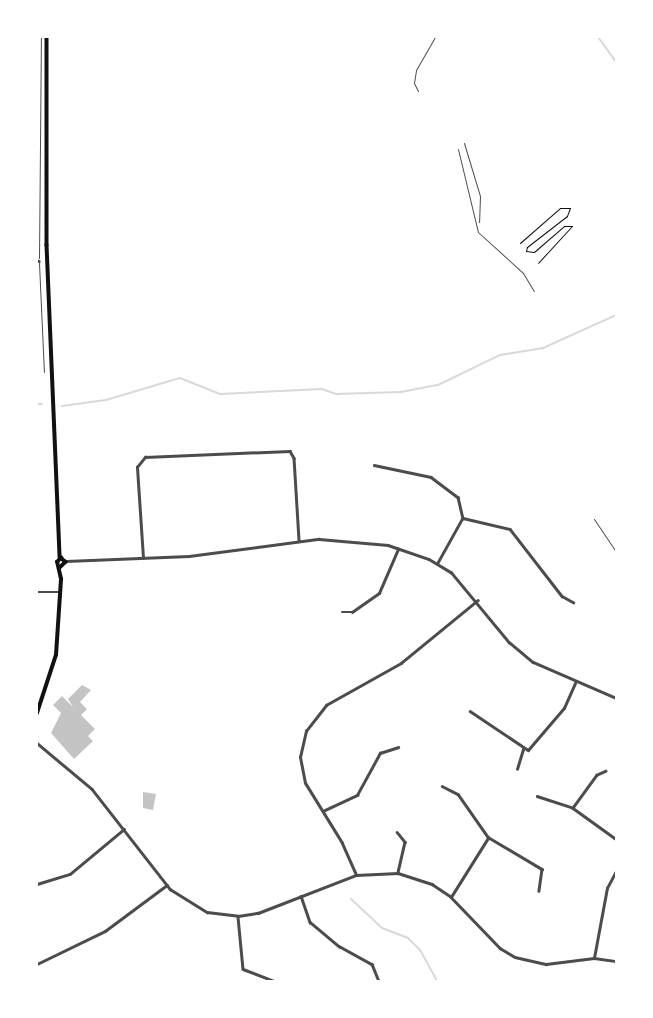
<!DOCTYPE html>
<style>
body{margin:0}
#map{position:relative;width:653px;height:1018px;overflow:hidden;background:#fff;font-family:Ubuntu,sans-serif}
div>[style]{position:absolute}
.stream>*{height:2px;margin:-1px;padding:0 1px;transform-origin:1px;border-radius:1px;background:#d9d9d9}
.building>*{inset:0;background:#c4c4c4}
.path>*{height:1px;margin:-0.5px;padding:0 0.5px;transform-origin:0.5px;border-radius:0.5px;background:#111}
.service>*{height:1px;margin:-0.5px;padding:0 0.5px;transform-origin:0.5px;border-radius:0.5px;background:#4c4c4c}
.pedestrian>*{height:2px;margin:-1px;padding:0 1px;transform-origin:1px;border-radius:1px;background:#4c4c4c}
.minor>*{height:2.5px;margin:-1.25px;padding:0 1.25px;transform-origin:1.25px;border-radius:1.25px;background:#4c4c4c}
.secondary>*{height:3.5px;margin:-1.75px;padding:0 1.75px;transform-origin:1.75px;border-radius:1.75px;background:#111}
span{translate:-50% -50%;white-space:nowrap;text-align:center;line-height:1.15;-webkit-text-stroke:6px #fff;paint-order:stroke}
.frame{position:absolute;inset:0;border:38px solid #fff;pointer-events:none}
</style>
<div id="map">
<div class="stream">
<div style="left:598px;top:37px;width:31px;rotate:54deg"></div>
<div style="left:37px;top:404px;width:5px"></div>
<div style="left:62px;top:406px;width:44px;rotate:-7.8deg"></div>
<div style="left:106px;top:400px;width:77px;rotate:-16.6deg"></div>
<div style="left:180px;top:378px;width:43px;rotate:21.8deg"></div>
<div style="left:220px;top:394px;width:102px;rotate:-2.8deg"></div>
<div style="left:322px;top:389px;width:15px;rotate:20deg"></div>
<div style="left:336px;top:394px;width:65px;rotate:-1.8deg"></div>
<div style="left:401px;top:392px;width:38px;rotate:-11deg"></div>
<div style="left:438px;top:385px;width:69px;rotate:-25.8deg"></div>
<div style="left:500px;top:355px;width:44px;rotate:-9.2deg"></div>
<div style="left:543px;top:348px;width:80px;rotate:-24.3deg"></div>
<div style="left:351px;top:899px;width:42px;rotate:43.1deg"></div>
<div style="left:382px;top:928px;width:28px;rotate:21deg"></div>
<div style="left:408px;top:938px;width:17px;rotate:45deg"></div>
<div style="left:420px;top:950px;width:35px;rotate:61deg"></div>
</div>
<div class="building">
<div style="clip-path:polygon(82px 685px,91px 690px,80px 702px,87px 709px,81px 715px,95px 729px,88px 736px,93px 741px,74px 759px,51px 733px,61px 713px,53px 705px,62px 696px,73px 707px,68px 699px)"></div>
<div style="clip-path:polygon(143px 792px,156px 794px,153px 810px,143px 808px)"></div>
</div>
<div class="path">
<div style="left:520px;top:243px;width:53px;rotate:-41.2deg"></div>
<div style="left:560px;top:208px;width:10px"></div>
<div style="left:570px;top:208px;width:9px;rotate:111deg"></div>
<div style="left:567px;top:216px;width:51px;rotate:142.2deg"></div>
<div style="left:527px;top:247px;width:4px;rotate:104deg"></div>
<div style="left:526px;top:251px;width:8px;rotate:7deg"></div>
<div style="left:534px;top:252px;width:40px;rotate:-41deg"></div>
<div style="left:564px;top:226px;width:8px"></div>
<div style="left:572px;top:226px;width:50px;rotate:132.6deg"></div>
</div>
<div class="service">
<div style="left:418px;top:91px;width:9px;rotate:-117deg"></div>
<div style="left:414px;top:83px;width:13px;rotate:-81deg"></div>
<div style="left:416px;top:70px;width:38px;rotate:-60deg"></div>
<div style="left:464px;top:143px;width:55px;rotate:73.2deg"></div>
<div style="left:480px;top:196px;width:26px;rotate:92deg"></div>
<div style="left:458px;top:149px;width:85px;rotate:76.5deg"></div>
<div style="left:478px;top:232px;width:61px;rotate:42.3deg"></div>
<div style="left:523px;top:273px;width:21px;rotate:59deg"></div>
<div style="left:39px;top:258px;width:221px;rotate:-89.5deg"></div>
<div style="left:39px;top:263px;width:109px;rotate:87.4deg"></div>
<div style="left:594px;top:519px;width:40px;rotate:56deg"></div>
</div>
<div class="pedestrian">
<div style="left:37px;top:592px;width:23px"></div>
</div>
<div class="minor">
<div style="left:37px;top:260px;width:2px;rotate:27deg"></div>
<div style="left:374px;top:465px;width:58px;rotate:11.9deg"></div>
<div style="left:431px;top:477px;width:34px;rotate:37deg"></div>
<div style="left:458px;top:497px;width:22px;rotate:77deg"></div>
<div style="left:463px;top:518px;width:51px;rotate:119.1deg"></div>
<div style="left:463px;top:518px;width:48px;rotate:13.2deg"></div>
<div style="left:510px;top:529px;width:85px;rotate:52.2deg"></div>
<div style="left:562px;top:596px;width:13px;rotate:29deg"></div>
<div style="left:143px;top:558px;width:91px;rotate:-93.8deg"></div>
<div style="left:137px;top:467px;width:13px;rotate:-51deg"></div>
<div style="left:145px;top:457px;width:145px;rotate:-2.4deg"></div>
<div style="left:290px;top:451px;width:8px;rotate:60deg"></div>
<div style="left:294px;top:458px;width:82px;rotate:86.5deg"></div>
<div style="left:66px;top:561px;width:123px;rotate:-2.3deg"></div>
<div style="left:189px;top:556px;width:131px;rotate:-7.5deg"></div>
<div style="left:319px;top:539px;width:69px;rotate:5deg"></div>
<div style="left:388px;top:545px;width:43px;rotate:18.9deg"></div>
<div style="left:429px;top:559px;width:26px;rotate:31deg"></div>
<div style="left:451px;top:572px;width:91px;rotate:50.4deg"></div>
<div style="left:509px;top:642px;width:31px;rotate:40deg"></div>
<div style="left:533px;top:662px;width:90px;rotate:23.4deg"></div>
<div style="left:342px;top:612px;width:10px"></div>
<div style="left:352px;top:612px;width:33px;rotate:-35deg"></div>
<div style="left:379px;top:593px;width:48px;rotate:-66.6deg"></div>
<div style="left:470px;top:711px;width:70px;rotate:33.9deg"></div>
<div style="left:528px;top:750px;width:55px;rotate:-49.4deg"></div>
<div style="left:564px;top:708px;width:27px;rotate:-66deg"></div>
<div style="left:37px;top:743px;width:72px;rotate:39.9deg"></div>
<div style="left:92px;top:789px;width:127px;rotate:52deg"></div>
<div style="left:170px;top:889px;width:44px;rotate:31.9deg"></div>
<div style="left:207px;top:912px;width:31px;rotate:7deg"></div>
<div style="left:238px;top:916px;width:20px;rotate:-9deg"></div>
<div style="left:258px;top:913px;width:105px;rotate:-21.2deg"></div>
<div style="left:356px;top:875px;width:42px;rotate:-2.7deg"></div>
<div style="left:398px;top:873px;width:36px;rotate:18deg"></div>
<div style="left:432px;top:884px;width:23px;rotate:34deg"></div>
<div style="left:451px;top:897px;width:71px;rotate:46.1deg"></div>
<div style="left:500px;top:948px;width:17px;rotate:31deg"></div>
<div style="left:515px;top:957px;width:32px;rotate:13deg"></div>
<div style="left:546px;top:964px;width:48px;rotate:-7.1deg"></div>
<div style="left:594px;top:958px;width:22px;rotate:8deg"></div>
<div style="left:517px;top:769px;width:21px;rotate:-73deg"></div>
<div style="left:606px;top:771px;width:10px;rotate:156deg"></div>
<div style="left:597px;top:775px;width:41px;rotate:126deg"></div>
<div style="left:573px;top:808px;width:53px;rotate:35.8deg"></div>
<div style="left:442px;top:786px;width:18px;rotate:27deg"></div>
<div style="left:458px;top:794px;width:52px;rotate:55.1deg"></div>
<div style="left:488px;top:837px;width:63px;rotate:30.7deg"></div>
<div style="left:542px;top:869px;width:22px;rotate:98deg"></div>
<div style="left:537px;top:796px;width:38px;rotate:18deg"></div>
<div style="left:323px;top:811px;width:38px;rotate:-25deg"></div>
<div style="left:357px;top:795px;width:48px;rotate:-61.3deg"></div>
<div style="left:380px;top:753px;width:19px;rotate:-18deg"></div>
<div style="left:397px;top:832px;width:13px;rotate:51deg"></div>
<div style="left:405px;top:842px;width:32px;rotate:103deg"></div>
<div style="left:356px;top:875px;width:35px;rotate:-114deg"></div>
<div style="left:342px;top:843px;width:70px;rotate:-121.7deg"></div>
<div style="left:305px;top:783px;width:26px;rotate:-101deg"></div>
<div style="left:300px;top:757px;width:27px;rotate:-77deg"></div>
<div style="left:306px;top:731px;width:33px;rotate:-52deg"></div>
<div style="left:326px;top:705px;width:86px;rotate:-29.2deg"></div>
<div style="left:401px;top:663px;width:99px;rotate:-39.3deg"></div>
<div style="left:37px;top:884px;width:34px;rotate:-17deg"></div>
<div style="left:70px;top:874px;width:70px;rotate:-39.8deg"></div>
<div style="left:301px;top:896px;width:28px;rotate:71deg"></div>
<div style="left:310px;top:922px;width:38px;rotate:40deg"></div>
<div style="left:339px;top:946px;width:38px;rotate:29deg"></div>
<div style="left:372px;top:964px;width:18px;rotate:68deg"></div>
<div style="left:451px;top:897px;width:70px;rotate:-57.9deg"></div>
<div style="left:238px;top:917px;width:52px;rotate:84.5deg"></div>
<div style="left:243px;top:969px;width:34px;rotate:21deg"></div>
<div style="left:594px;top:958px;width:71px;rotate:-79.5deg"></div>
<div style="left:607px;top:888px;width:19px;rotate:-62deg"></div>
<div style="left:37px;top:964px;width:76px;rotate:-25.9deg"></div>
<div style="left:105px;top:931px;width:77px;rotate:-36.6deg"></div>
</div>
<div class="secondary">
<div style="left:47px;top:37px;width:208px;rotate:90deg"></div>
<div style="left:47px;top:245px;width:313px;rotate:87.6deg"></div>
<div style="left:37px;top:713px;width:61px;rotate:-71.9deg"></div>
<div style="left:56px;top:655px;width:76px;rotate:-86.2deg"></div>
<div style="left:61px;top:579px;width:17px;rotate:-103deg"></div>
<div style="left:57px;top:562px;width:6px;rotate:-45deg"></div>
<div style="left:61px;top:558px;width:6px;rotate:39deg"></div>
<div style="left:66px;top:562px;width:7px;rotate:135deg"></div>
</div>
<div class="frame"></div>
</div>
